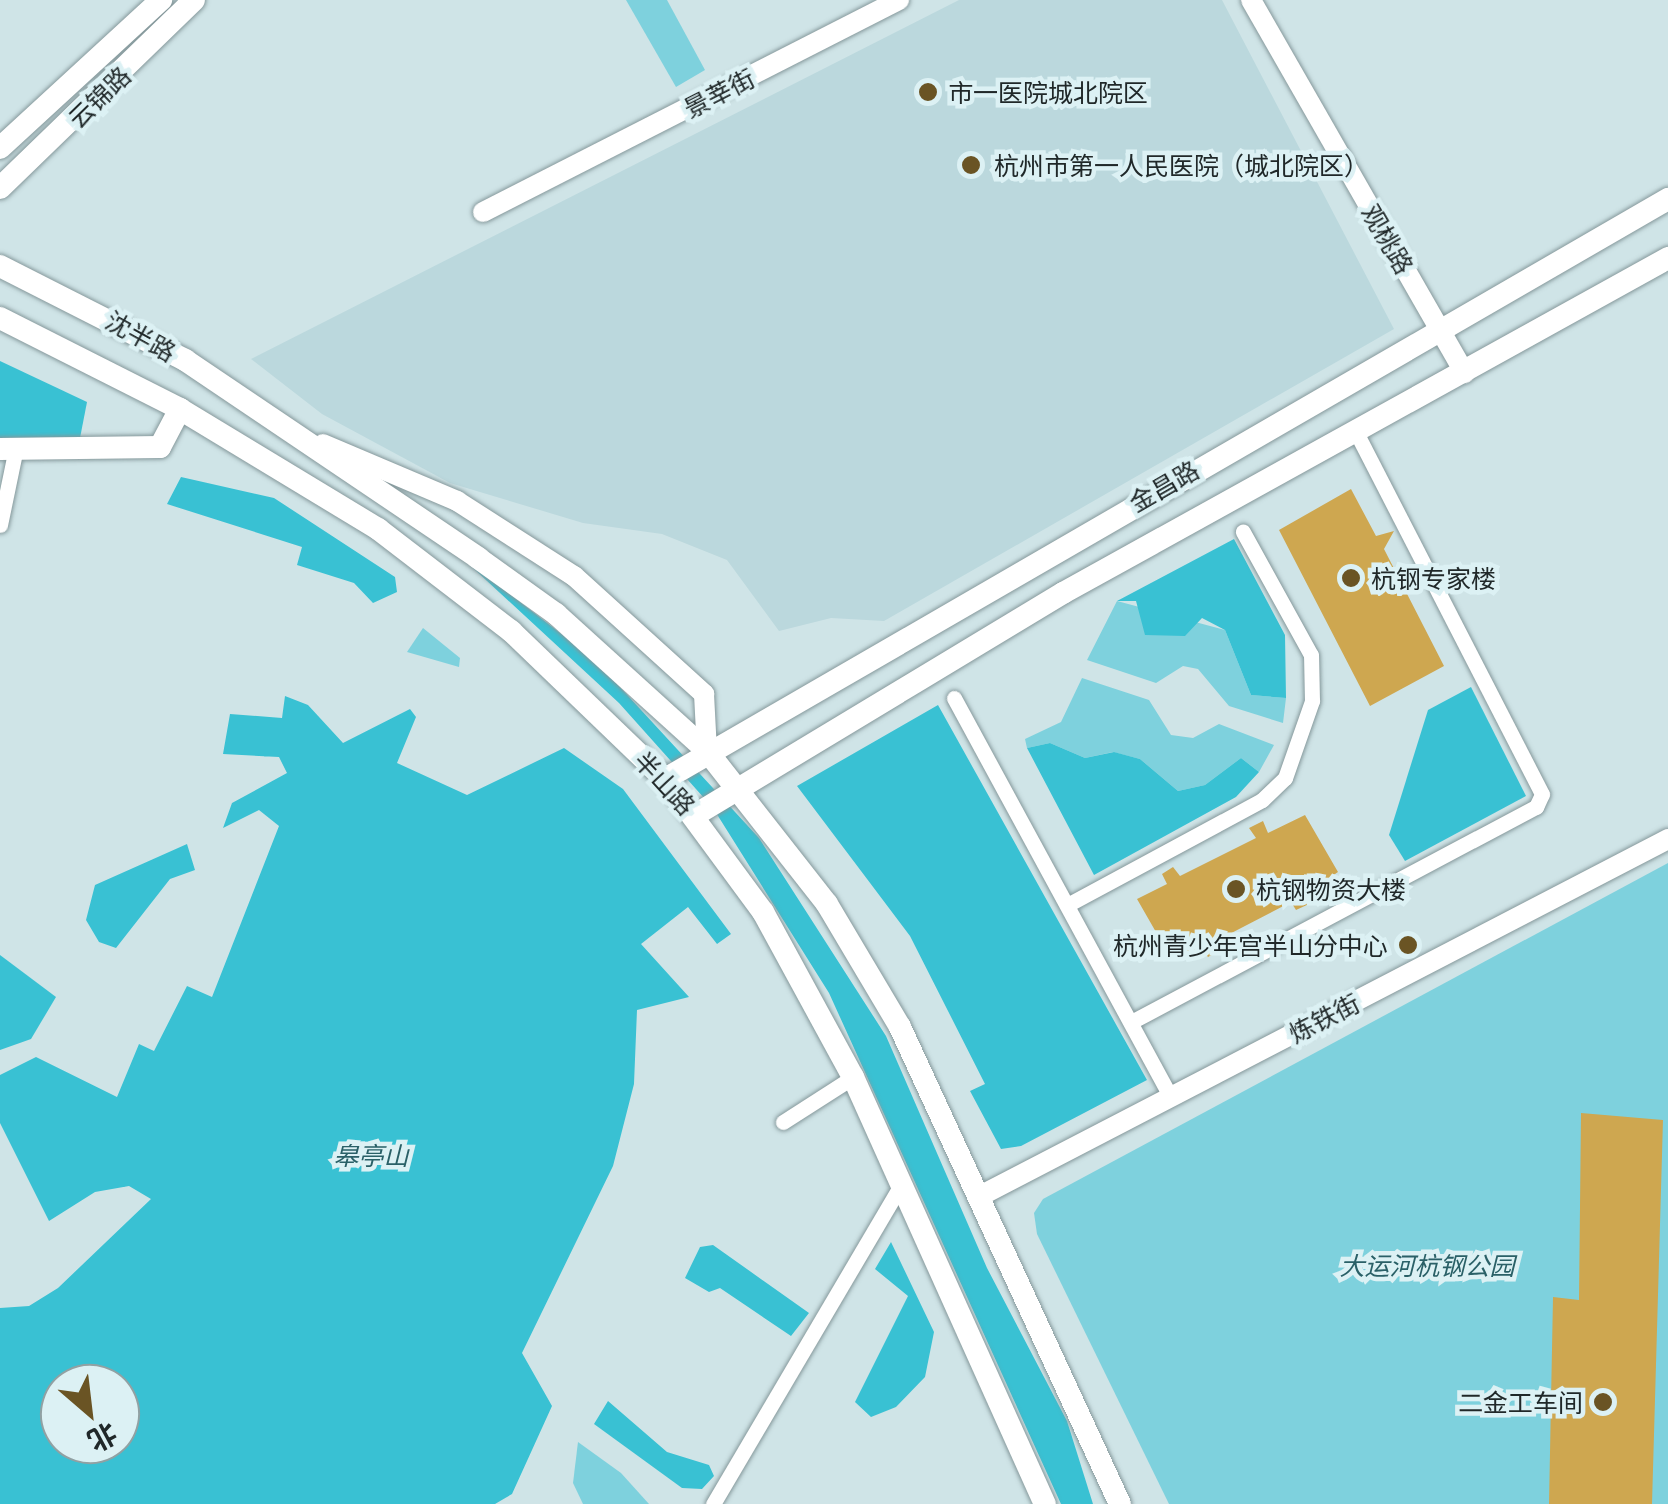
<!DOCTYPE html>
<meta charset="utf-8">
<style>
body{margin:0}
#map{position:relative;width:1668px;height:1504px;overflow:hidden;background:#cfe4e7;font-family:Literata,"Noto Sans SC",serif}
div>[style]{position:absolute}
.built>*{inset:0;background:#bbd8dd}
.green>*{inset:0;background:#7ed1dd}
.forest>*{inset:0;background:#39c1d3}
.building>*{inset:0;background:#cea750}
.roads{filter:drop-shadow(0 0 2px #85989b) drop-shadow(0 0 2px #85989b)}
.minor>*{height:15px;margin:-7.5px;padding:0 7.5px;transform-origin:7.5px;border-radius:7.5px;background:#fff}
.tertiary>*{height:20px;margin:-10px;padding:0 10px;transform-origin:10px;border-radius:10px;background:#fff}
.secondary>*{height:22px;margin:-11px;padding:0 11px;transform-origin:11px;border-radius:11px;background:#fff}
.dots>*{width:28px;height:28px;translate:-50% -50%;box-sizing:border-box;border:5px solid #dcf1f4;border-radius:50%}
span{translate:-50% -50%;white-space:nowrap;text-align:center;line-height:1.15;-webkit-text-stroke:9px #dcf1f4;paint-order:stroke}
.poi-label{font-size:25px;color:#202829}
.left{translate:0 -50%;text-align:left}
.right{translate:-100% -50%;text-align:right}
.street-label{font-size:25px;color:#202829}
.park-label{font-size:25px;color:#2a6067;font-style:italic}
.north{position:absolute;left:40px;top:1364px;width:100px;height:100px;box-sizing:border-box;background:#dcf1f4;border:2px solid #91a1a3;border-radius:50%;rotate:152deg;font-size:28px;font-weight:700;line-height:40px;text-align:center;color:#202829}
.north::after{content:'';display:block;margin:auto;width:35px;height:45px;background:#6a5424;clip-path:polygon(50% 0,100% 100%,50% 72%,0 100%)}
</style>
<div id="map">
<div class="built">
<div style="clip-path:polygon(959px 0,1222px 0,1394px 329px,884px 621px,831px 618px,779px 631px,727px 560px,662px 534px,583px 523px,450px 483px,322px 414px,251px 359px)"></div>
</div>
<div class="green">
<div style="clip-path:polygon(626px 0,667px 0,705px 70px,676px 87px)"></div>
<div style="clip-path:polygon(1117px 601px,1225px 630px,1251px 695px,1286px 698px,1283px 723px,1229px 706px,1198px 669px,1183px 666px,1156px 683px,1087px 660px)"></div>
<div style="clip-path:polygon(423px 628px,460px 658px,459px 667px,407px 652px)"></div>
<div style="clip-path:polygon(1082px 678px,1149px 700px,1171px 735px,1193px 738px,1219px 724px,1274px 745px,1259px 772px,1241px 758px,1205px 785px,1178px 791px,1140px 759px,1113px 752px,1085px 758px,1050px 743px,1027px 748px,1025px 739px,1061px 722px)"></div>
<div style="clip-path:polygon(1668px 863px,1668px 1504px,1169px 1504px,1037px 1234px,1034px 1213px,1043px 1199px)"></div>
<div style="clip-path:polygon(578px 1442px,621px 1473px,649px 1504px,583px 1504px,573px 1483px)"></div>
</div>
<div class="forest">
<div style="clip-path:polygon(0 361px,87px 402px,80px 438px,0 442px)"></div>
<div style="clip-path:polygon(181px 477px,274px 498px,395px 577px,397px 592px,373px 603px,354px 583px,297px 565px,302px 547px,167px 504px)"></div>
<div style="clip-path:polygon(1234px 539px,1285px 635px,1286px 698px,1251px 695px,1225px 630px,1202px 618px,1185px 636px,1145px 635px,1136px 601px,1117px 601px)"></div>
<div style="clip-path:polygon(459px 555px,595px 660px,759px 838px,886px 1036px,987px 1268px,1067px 1421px,1093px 1504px,1061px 1504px,829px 993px,713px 808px,619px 703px)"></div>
<div style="clip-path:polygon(1471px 687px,1526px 796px,1405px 861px,1389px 835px,1428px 710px)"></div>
<div style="clip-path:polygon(evenodd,285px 696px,308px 705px,343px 743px,410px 709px,416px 717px,397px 763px,467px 795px,564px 748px,623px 789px,731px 934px,717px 944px,688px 907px,641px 944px,689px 997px,637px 1010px,634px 1084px,613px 1166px,522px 1353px,552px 1406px,512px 1494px,495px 1504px,0 1504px,0 1308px,29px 1306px,58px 1288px,151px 1199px,129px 1186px,95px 1192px,49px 1221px,0 1123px,0 1075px,36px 1057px,117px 1097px,139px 1044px,154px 1051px,187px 986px,212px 997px,279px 826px,259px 810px,223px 828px,232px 803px,287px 773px,279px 757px,223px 754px,230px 714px,282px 718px,285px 696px,60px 1384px,120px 1384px,120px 1444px,60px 1444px,60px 1384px)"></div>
<div style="clip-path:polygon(938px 705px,1147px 1080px,1021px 1146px,1001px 1149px,970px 1091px,985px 1084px,910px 936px,797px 786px)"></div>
<div style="clip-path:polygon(1050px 743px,1085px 758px,1114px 752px,1140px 759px,1178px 791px,1205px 785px,1241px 758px,1259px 772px,1236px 797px,1094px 875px,1027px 748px)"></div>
<div style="clip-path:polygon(187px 844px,195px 870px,170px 879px,116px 948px,99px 942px,86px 920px,95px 885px)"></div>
<div style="clip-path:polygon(0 955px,56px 997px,31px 1039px,0 1050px)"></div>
<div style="clip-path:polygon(891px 1242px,934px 1332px,925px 1377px,896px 1407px,871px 1417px,855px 1402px,908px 1296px,875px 1269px)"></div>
<div style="clip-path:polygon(713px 1245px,809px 1313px,791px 1336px,720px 1288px,709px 1292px,685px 1278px,700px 1247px)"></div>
<div style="clip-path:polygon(608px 1401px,667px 1452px,709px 1465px,714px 1476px,702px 1489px,682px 1488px,594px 1424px)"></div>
</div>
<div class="building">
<div style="clip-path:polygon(1351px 489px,1376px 536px,1394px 531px,1384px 549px,1444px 666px,1370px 706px,1279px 530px)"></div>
<div style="clip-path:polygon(1305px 815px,1338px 872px,1307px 893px,1309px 904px,1296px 910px,1291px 902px,1216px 941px,1219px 951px,1208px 957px,1201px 948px,1172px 960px,1137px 899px,1167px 884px,1162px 874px,1173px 867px,1180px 876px,1256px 838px,1249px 828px,1263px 821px,1268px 833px)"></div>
<div style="clip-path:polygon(1581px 1113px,1663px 1120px,1652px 1504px,1549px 1504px,1553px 1297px,1579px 1300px)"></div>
</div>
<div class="roads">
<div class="minor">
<div style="left:0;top:525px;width:79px;rotate:-78.3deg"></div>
<div style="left:954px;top:698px;width:455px;rotate:61.5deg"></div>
<div style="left:1069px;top:904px;width:219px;rotate:-28.3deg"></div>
<div style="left:1262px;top:800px;width:32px;rotate:-44deg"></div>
<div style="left:1285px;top:778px;width:82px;rotate:-70.7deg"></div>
<div style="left:1312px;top:701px;width:46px;rotate:-91.2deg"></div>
<div style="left:1311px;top:655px;width:141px;rotate:-118.9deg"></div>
<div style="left:1131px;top:1022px;width:459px;rotate:-28deg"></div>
<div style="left:1536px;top:807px;width:14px;rotate:-65deg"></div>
<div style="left:1542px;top:794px;width:405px;rotate:-117.2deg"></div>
<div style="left:783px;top:1122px;width:83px;rotate:-32.7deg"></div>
<div style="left:713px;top:1504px;width:370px;rotate:-59.5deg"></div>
</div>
<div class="tertiary">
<div style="left:1251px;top:0;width:430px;rotate:60.2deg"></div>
<div style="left:483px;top:212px;width:467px;rotate:-27deg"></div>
<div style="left:323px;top:444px;width:146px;rotate:23deg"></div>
<div style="left:457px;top:501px;width:139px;rotate:32.7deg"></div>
<div style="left:574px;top:576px;width:176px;rotate:42.2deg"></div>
<div style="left:704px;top:694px;width:57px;rotate:87deg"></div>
<div style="left:980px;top:1196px;width:775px;rotate:-27.42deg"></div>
</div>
<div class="secondary">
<div style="left:0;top:148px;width:219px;rotate:-42.6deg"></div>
<div style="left:0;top:188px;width:270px;rotate:-44.1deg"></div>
<div style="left:0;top:266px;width:208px;rotate:26.9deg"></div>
<div style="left:185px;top:360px;width:354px;rotate:34deg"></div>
<div style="left:478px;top:558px;width:96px;rotate:35.7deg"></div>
<div style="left:556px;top:614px;width:204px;rotate:42.2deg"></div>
<div style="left:707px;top:751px;width:194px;rotate:51.9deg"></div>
<div style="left:827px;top:904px;width:143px;rotate:59.3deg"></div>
<div style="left:900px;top:1027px;width:525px;rotate:65.24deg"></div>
<div style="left:0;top:318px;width:202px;rotate:26.8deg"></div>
<div style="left:180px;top:409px;width:232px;rotate:31.2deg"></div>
<div style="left:378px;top:529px;width:168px;rotate:37.5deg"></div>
<div style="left:511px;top:631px;width:214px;rotate:43.9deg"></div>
<div style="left:665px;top:779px;width:165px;rotate:53.6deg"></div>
<div style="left:763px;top:912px;width:188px;rotate:61.4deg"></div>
<div style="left:853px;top:1077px;width:468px;rotate:65.8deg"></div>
<div style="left:0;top:449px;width:160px;rotate:-0.7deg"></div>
<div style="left:160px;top:447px;width:43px;rotate:-62.2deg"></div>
<div style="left:665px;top:779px;width:1159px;rotate:-30.04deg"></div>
<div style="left:695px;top:815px;width:430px;rotate:-31.1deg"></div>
<div style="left:1063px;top:593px;width:692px;rotate:-28.97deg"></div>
</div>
</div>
<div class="dots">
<div style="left:928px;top:92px;background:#6a5424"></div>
<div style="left:971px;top:165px;background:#6a5424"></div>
<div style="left:1351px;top:578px;background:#6a5424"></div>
<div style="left:1236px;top:889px;background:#6a5424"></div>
<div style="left:1408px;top:945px;background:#6a5424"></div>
<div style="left:1603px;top:1402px;background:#6a5424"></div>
</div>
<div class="poi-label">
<span class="left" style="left:948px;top:92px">市一医院城北院区</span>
<span class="left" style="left:994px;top:165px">杭州市第一人民医院（城北院区）</span>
<span class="left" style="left:1371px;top:578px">杭钢专家楼</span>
<span class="left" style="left:1256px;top:889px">杭钢物资大楼</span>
<span class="right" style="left:1388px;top:945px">杭州青少年宫半山分中心</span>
<span class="right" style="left:1583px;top:1402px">二金工车间</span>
</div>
<div class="street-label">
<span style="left:719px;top:93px;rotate:-27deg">景莘街</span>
<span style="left:99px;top:97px;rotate:-44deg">云锦路</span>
<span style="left:1388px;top:239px;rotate:60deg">观桃路</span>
<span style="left:141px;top:336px;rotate:29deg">沈半路</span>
<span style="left:1164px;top:486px;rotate:-30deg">金昌路</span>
<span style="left:665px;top:783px;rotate:47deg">半山路</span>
<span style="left:1324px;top:1018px;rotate:-27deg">炼铁街</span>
</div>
<div class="park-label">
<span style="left:371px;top:1155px">皋亭山</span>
<span style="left:1427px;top:1265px">大运河杭钢公园</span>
</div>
<div class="north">北</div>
</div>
